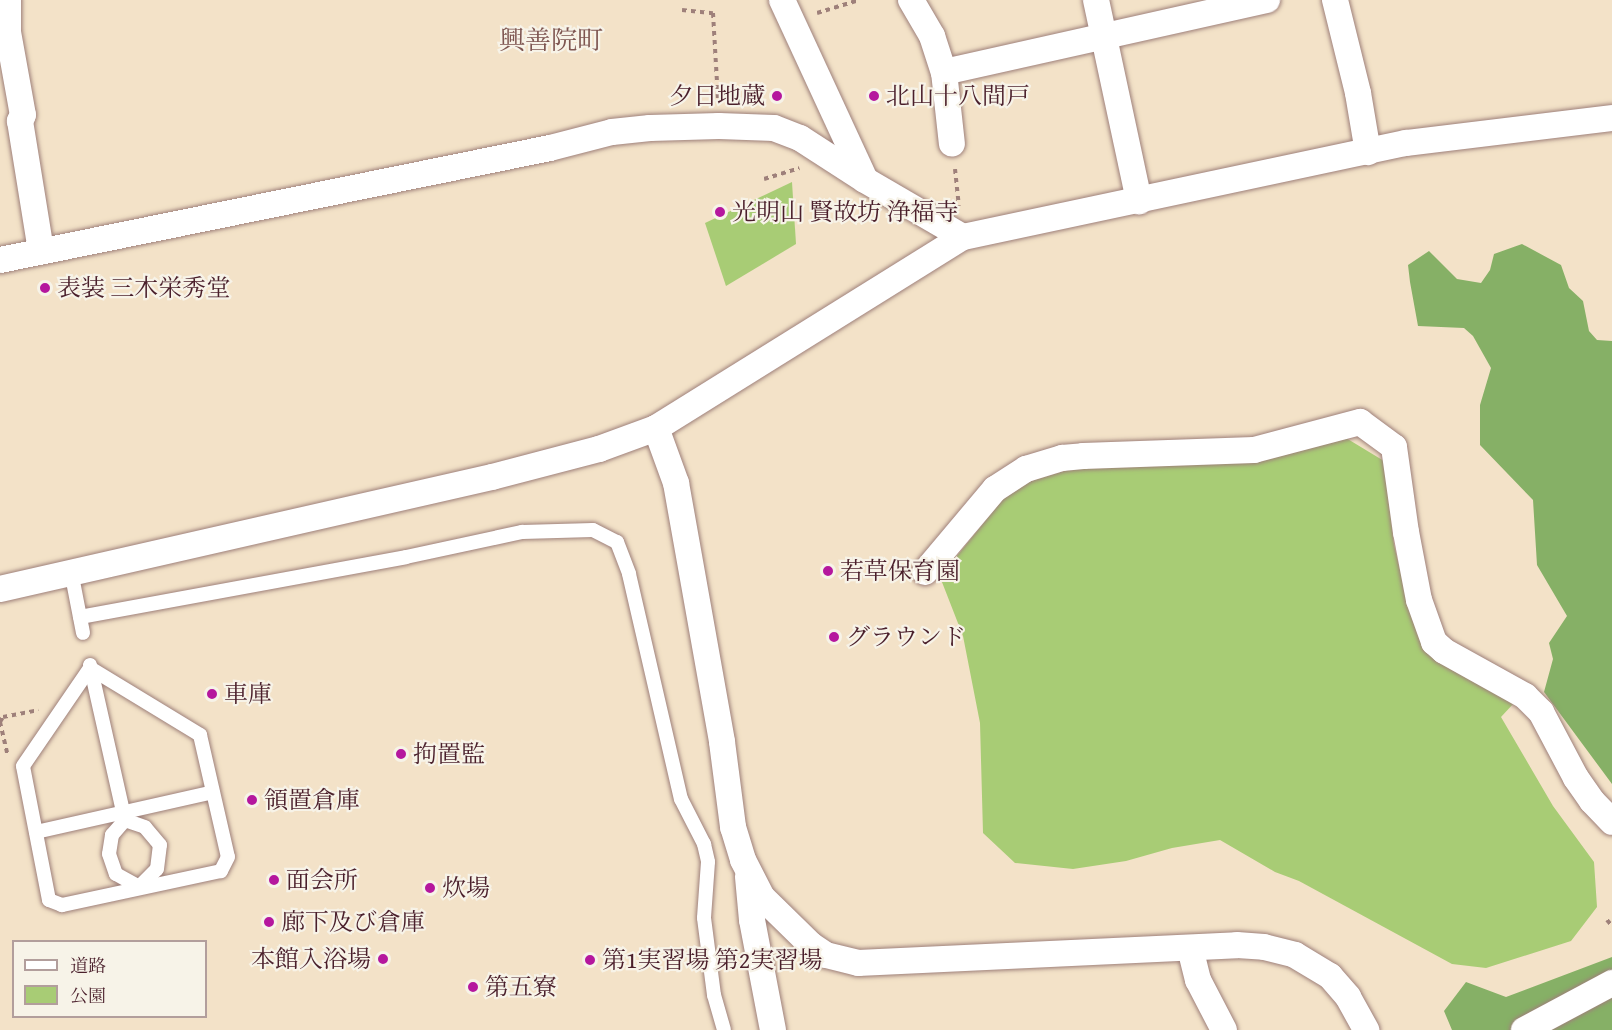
<!DOCTYPE html>
<meta charset="utf-8">
<style>
body{margin:0}
#map{position:relative;width:1612px;height:1030px;overflow:hidden;background:#f3e2c8;font-family:"Gentium Book Plus","Noto Serif JP",serif}
div>[style]{position:absolute}
.green>*{inset:0;background:#a8cc75}
.forest>*{inset:0;background:#86b066}
.path>*{height:4px;margin-top:-2px;transform-origin:0;background:repeating-linear-gradient(90deg,#9e807a 0 4.5px,transparent 0 9px)}
.roads{filter:drop-shadow(0 0 2px #9e807a) drop-shadow(0 0 2px #9e807a)}
.lane>*{height:14px;margin:-7px;padding:0 7px;transform-origin:7px;border-radius:7px;background:#fff}
.street>*{height:26px;margin:-13px;padding:0 13px;transform-origin:13px;border-radius:13px;background:#fff}
.dots>*{width:16px;height:16px;translate:-50% -50%;box-sizing:border-box;border:3px solid #f7f3e8;border-radius:50%}
span{translate:-50% -50%;white-space:nowrap;text-align:center;line-height:1.15;-webkit-text-stroke:4.5px #f7f3e8;paint-order:stroke}
.poi-label{font-size:24px;color:#4a1f2b}
.right{translate:-100% -50%;text-align:right}
.left{translate:0 -50%;text-align:left}
.neighbourhood-label{font-size:26px;color:#7e5550}
.legend{position:absolute;left:12px;top:940px;width:195px;height:78px;box-sizing:border-box;background:#f7f3e8;border:2px solid #b29e9c;margin:0;padding:8px 10px;list-style:none;font-size:18px;color:#4a1f2b}
.legend li{display:flex;align-items:center;gap:12px;height:30px}
.legend b{width:30px;border:2px solid #b29e9c}
</style>
<div id="map">
<div class="green">
<div style="clip-path:polygon(792px 182px,796px 244px,726px 286px,705px 223px)"></div>
<div style="clip-path:polygon(1346px 438px,1384px 461px,1394px 545px,1410px 612px,1514px 703px,1501px 717px,1553px 806px,1594px 862px,1597px 907px,1571px 941px,1486px 968px,1452px 964px,1299px 881px,1275px 872px,1220px 840px,1172px 848px,1126px 861px,1073px 869px,1015px 863px,983px 833px,980px 723px,963px 636px,940px 577px,1003px 499px,1031px 481px,1081px 466px)"></div>
</div>
<div class="forest">
<div style="clip-path:polygon(1522px 244px,1561px 265px,1569px 288px,1583px 301px,1589px 331px,1597px 340px,1612px 341px,1612px 784px,1544px 692px,1553px 659px,1549px 643px,1567px 616px,1537px 565px,1533px 500px,1480px 445px,1480px 405px,1491px 368px,1473px 336px,1464px 328px,1418px 326px,1410px 282px,1408px 265px,1429px 251px,1457px 279px,1481px 283px,1490px 270px,1494px 254px)"></div>
<div style="clip-path:polygon(1612px 957px,1612px 1030px,1452px 1030px,1444px 1011px,1466px 982px,1506px 997px)"></div>
</div>
<div class="path">
<div style="left:682px;top:10px;width:31px;rotate:6deg"></div>
<div style="left:713px;top:13px;width:88px;rotate:86.7deg"></div>
<div style="left:817px;top:13px;width:44px;rotate:-17.2deg"></div>
<div style="left:955px;top:169px;width:37px;rotate:84deg"></div>
<div style="left:764px;top:179px;width:37px;rotate:-17deg"></div>
<div style="left:0;top:722px;width:6px;rotate:-59deg"></div>
<div style="left:3px;top:717px;width:36px;rotate:-11deg"></div>
<div style="left:0;top:722px;width:32px;rotate:77deg"></div>
<div style="left:1607px;top:920px;width:8px;rotate:50deg"></div>
</div>
<div class="roads">
<div class="lane">
<div style="left:71px;top:571px;width:63px;rotate:79deg"></div>
<div style="left:80px;top:617px;width:331px;rotate:-10.4deg"></div>
<div style="left:406px;top:557px;width:119px;rotate:-12.2deg"></div>
<div style="left:522px;top:532px;width:71px;rotate:-1.6deg"></div>
<div style="left:593px;top:530px;width:27px;rotate:27deg"></div>
<div style="left:617px;top:542px;width:34px;rotate:69deg"></div>
<div style="left:629px;top:574px;width:231px;rotate:77deg"></div>
<div style="left:681px;top:799px;width:51px;rotate:62.9deg"></div>
<div style="left:704px;top:844px;width:18px;rotate:77deg"></div>
<div style="left:708px;top:862px;width:56px;rotate:94.1deg"></div>
<div style="left:704px;top:918px;width:78px;rotate:82.6deg"></div>
<div style="left:714px;top:995px;width:36px;rotate:74deg"></div>
<div style="left:90px;top:665px;width:159px;rotate:77.3deg"></div>
<div style="left:125px;top:820px;width:20px;rotate:131deg"></div>
<div style="left:112px;top:835px;width:19px;rotate:99deg"></div>
<div style="left:109px;top:854px;width:21px;rotate:71deg"></div>
<div style="left:116px;top:874px;width:26px;rotate:29deg"></div>
<div style="left:139px;top:887px;width:25px;rotate:-45deg"></div>
<div style="left:157px;top:869px;width:24px;rotate:-83deg"></div>
<div style="left:160px;top:845px;width:23px;rotate:-130deg"></div>
<div style="left:145px;top:827px;width:21px;rotate:-161deg"></div>
<div style="left:90px;top:668px;width:129px;rotate:31.3deg"></div>
<div style="left:200px;top:735px;width:125px;rotate:77.1deg"></div>
<div style="left:228px;top:857px;width:16px;rotate:117deg"></div>
<div style="left:221px;top:871px;width:163px;rotate:167.9deg"></div>
<div style="left:62px;top:905px;width:14px;rotate:-159deg"></div>
<div style="left:49px;top:900px;width:136px;rotate:-101deg"></div>
<div style="left:23px;top:766px;width:119px;rotate:-55.6deg"></div>
<div style="left:36px;top:832px;width:181px;rotate:-12.7deg"></div>
</div>
<div class="street">
<div style="left:8px;top:0;width:32px;rotate:90deg"></div>
<div style="left:8px;top:32px;width:84px;rotate:79.8deg"></div>
<div style="left:23px;top:115px;width:7px;rotate:117deg"></div>
<div style="left:20px;top:121px;width:132px;rotate:80.8deg"></div>
<div style="left:782px;top:0;width:198px;rotate:65.2deg"></div>
<div style="left:865px;top:180px;width:113px;rotate:30.2deg"></div>
<div style="left:911px;top:0;width:42px;rotate:59.7deg"></div>
<div style="left:932px;top:36px;width:38px;rotate:72deg"></div>
<div style="left:944px;top:72px;width:72px;rotate:83.7deg"></div>
<div style="left:1096px;top:0;width:206px;rotate:77.9deg"></div>
<div style="left:1335px;top:0;width:96px;rotate:76.1deg"></div>
<div style="left:1358px;top:93px;width:60px;rotate:80.4deg"></div>
<div style="left:944px;top:72px;width:331px;rotate:-12.6deg"></div>
<div style="left:0;top:260px;width:561px;rotate:-11.51deg"></div>
<div style="left:550px;top:148px;width:64px;rotate:-14.5deg"></div>
<div style="left:612px;top:132px;width:38px;rotate:-6deg"></div>
<div style="left:650px;top:128px;width:69px;rotate:-1.7deg"></div>
<div style="left:719px;top:126px;width:55px;rotate:2.1deg"></div>
<div style="left:774px;top:128px;width:28px;rotate:21deg"></div>
<div style="left:800px;top:138px;width:77px;rotate:32.9deg"></div>
<div style="left:656px;top:428px;width:59px;rotate:70deg"></div>
<div style="left:676px;top:483px;width:263px;rotate:79.9deg"></div>
<div style="left:722px;top:742px;width:86px;rotate:82.6deg"></div>
<div style="left:733px;top:827px;width:34px;rotate:73deg"></div>
<div style="left:743px;top:860px;width:42px;rotate:62.8deg"></div>
<div style="left:762px;top:897px;width:69px;rotate:44.4deg"></div>
<div style="left:811px;top:945px;width:18px;rotate:34deg"></div>
<div style="left:826px;top:955px;width:33px;rotate:14deg"></div>
<div style="left:858px;top:963px;width:379px;rotate:-2.7deg"></div>
<div style="left:1237px;top:945px;width:27px;rotate:4deg"></div>
<div style="left:1264px;top:947px;width:32px;rotate:14deg"></div>
<div style="left:1295px;top:955px;width:41px;rotate:31deg"></div>
<div style="left:1330px;top:976px;width:28px;rotate:49deg"></div>
<div style="left:1348px;top:997px;width:38px;rotate:61deg"></div>
<div style="left:925px;top:572px;width:109px;rotate:-49.9deg"></div>
<div style="left:995px;top:489px;width:37px;rotate:-33deg"></div>
<div style="left:1026px;top:469px;width:38px;rotate:-17deg"></div>
<div style="left:1062px;top:458px;width:21px;rotate:-5deg"></div>
<div style="left:1083px;top:456px;width:171px;rotate:-2deg"></div>
<div style="left:1254px;top:450px;width:110px;rotate:-14.8deg"></div>
<div style="left:1360px;top:422px;width:42px;rotate:36.3deg"></div>
<div style="left:1394px;top:447px;width:86px;rotate:82deg"></div>
<div style="left:1406px;top:532px;width:69px;rotate:79.2deg"></div>
<div style="left:1419px;top:600px;width:45px;rotate:70.3deg"></div>
<div style="left:1434px;top:642px;width:13px;rotate:42deg"></div>
<div style="left:1444px;top:651px;width:93px;rotate:29.1deg"></div>
<div style="left:1525px;top:696px;width:23px;rotate:45deg"></div>
<div style="left:1541px;top:712px;width:75px;rotate:62.1deg"></div>
<div style="left:1576px;top:778px;width:28px;rotate:55deg"></div>
<div style="left:1592px;top:801px;width:29px;rotate:46deg"></div>
<div style="left:0;top:589px;width:505px;rotate:-12.82deg"></div>
<div style="left:492px;top:477px;width:111px;rotate:-14.7deg"></div>
<div style="left:599px;top:449px;width:61px;rotate:-20.2deg"></div>
<div style="left:656px;top:428px;width:362px;rotate:-31.9deg"></div>
<div style="left:963px;top:237px;width:453px;rotate:-12deg"></div>
<div style="left:1406px;top:143px;width:208px;rotate:-6.9deg"></div>
<div style="left:748px;top:877px;width:43px;rotate:84.7deg"></div>
<div style="left:752px;top:920px;width:112px;rotate:79.2deg"></div>
<div style="left:1190px;top:948px;width:33px;rotate:76deg"></div>
<div style="left:1198px;top:980px;width:56px;rotate:62.5deg"></div>
<div style="left:1524px;top:1030px;width:100px;rotate:-28.1deg"></div>
</div>
</div>
<div class="dots">
<div style="left:777px;top:96px;background:#b5179e"></div>
<div style="left:874px;top:96px;background:#b5179e"></div>
<div style="left:720px;top:212px;background:#b5179e"></div>
<div style="left:45px;top:288px;background:#b5179e"></div>
<div style="left:828px;top:571px;background:#b5179e"></div>
<div style="left:834px;top:637px;background:#b5179e"></div>
<div style="left:212px;top:694px;background:#b5179e"></div>
<div style="left:401px;top:754px;background:#b5179e"></div>
<div style="left:252px;top:800px;background:#b5179e"></div>
<div style="left:274px;top:880px;background:#b5179e"></div>
<div style="left:430px;top:888px;background:#b5179e"></div>
<div style="left:269px;top:922px;background:#b5179e"></div>
<div style="left:383px;top:959px;background:#b5179e"></div>
<div style="left:590px;top:960px;background:#b5179e"></div>
<div style="left:473px;top:987px;background:#b5179e"></div>
</div>
<div class="poi-label">
<span class="right" style="left:765px;top:96px">夕日地蔵</span>
<span class="left" style="left:886px;top:96px">北山十八間戸</span>
<span class="left" style="left:732px;top:212px">光明山 賢故坊 浄福寺</span>
<span class="left" style="left:57px;top:288px">表装 三木栄秀堂</span>
<span class="left" style="left:840px;top:571px">若草保育園</span>
<span class="left" style="left:846px;top:637px">グラウンド</span>
<span class="left" style="left:224px;top:694px">車庫</span>
<span class="left" style="left:413px;top:754px">拘置監</span>
<span class="left" style="left:264px;top:800px">領置倉庫</span>
<span class="left" style="left:286px;top:880px">面会所</span>
<span class="left" style="left:442px;top:888px">炊場</span>
<span class="left" style="left:281px;top:922px">廊下及び倉庫</span>
<span class="right" style="left:371px;top:959px">本館入浴場</span>
<span class="left" style="left:602px;top:960px">第1実習場 第2実習場</span>
<span class="left" style="left:485px;top:987px">第五寮</span>
</div>
<div class="neighbourhood-label">
<span style="left:551px;top:40px">興善院町</span>
</div>
<ul class="legend">
<li><b style="height:8px;background:#fff"></b>道路</li>
<li><b style="height:16px;background:#a8cc75"></b>公園</li>
</ul>
</div>
